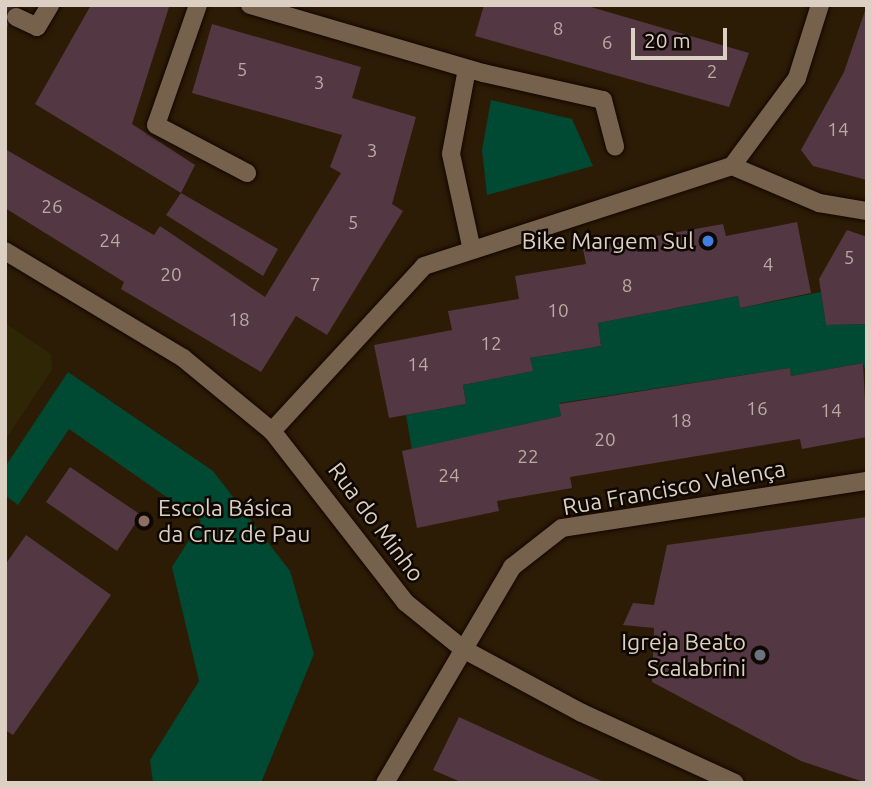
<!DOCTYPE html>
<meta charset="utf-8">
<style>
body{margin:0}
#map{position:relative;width:872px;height:788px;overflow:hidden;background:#2c1c06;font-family:Ubuntu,sans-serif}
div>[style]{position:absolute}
.green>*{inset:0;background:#004932}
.sand>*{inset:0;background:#2e2605}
.building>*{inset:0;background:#533742}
.roads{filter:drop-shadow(0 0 2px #140600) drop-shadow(0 0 2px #140600)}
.street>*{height:18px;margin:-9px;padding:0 9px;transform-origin:9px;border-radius:9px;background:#76624c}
.secondary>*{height:18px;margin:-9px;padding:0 9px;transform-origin:9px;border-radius:9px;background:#76624c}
.dots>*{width:19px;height:19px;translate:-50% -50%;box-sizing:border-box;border:4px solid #0f0802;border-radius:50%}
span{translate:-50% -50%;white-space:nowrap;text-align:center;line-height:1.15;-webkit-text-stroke:5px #0f0802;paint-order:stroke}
.number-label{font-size:19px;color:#b9aaa3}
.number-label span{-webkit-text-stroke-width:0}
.poi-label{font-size:23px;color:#dbd0c3}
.right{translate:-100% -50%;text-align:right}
.left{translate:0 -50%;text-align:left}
.street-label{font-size:23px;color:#dbd0c3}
.frame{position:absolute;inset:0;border:7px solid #dbd0c3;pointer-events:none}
.scale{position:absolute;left:631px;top:28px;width:96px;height:32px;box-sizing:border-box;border:4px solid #dbd0c3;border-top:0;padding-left:9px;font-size:21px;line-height:24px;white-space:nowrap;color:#dbd0c3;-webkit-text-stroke:5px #0f0802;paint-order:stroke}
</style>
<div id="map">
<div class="green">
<div style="clip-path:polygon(491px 100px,572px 119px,593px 166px,487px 195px,482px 150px)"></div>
<div style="clip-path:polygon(821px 292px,826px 325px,867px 324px,867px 376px,863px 363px,791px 376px,790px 368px,560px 403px,561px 416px,412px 450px,406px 415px,466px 404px,463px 385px,532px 371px,530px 358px,601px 346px,598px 323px,738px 296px,740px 308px)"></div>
<div style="clip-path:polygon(68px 372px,213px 471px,290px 571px,314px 654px,261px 783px,153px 783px,150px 760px,199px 681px,172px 567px,201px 521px,69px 429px,18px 505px,5px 495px,5px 467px)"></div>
</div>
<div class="sand">
<div style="clip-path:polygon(5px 323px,51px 354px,52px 370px,5px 440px)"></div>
</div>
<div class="building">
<div style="clip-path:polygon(5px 5px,20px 5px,5px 31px)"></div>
<div style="clip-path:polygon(91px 5px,169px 7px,132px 124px,195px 165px,181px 193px,35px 104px)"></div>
<div style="clip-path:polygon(484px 5px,584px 5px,749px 53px,729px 107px,475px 36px)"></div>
<div style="clip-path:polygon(867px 5px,867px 180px,813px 166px,801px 150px,844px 72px)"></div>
<div style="clip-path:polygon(212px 24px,361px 67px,352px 98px,416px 117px,392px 204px,403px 211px,327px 335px,296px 316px,261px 372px,121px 289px,124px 282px,5px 208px,5px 149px,154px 235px,160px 226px,265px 297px,341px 173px,330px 167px,342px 135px,192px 93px)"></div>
<div style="clip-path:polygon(181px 193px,278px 249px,263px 276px,166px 215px)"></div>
<div style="clip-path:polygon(797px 222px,811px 293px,740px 308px,738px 296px,598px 323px,601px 346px,530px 358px,533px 371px,463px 385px,466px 404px,389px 418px,374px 345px,452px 330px,448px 311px,519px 299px,515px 276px,586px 264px,583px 249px,723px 224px,726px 236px)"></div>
<div style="clip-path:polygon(847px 230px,867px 237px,867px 324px,826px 325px,819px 279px)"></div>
<div style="clip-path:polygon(863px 363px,867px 437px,802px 449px,800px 439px,570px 477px,572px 488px,497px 501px,499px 511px,417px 528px,402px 451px,561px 416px,559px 404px,790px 368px,791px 376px)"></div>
<div style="clip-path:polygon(70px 467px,141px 515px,117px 551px,46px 502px)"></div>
<div style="clip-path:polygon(867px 517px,867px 783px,801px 761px,652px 682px,654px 628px,623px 625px,633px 603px,654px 605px,667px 545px)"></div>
<div style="clip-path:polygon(26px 535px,111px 595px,13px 735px,5px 730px,5px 565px)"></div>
<div style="clip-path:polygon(459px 717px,537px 753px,606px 783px,463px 783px,433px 770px)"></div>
</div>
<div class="roads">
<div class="street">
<div style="left:198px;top:5px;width:127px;rotate:109.3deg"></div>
<div style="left:156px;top:125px;width:103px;rotate:27.8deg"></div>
<div style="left:250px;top:5px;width:243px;rotate:16.3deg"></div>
<div style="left:483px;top:73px;width:123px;rotate:12.7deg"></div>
<div style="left:603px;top:100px;width:48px;rotate:75.4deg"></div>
<div style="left:16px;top:17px;width:23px;rotate:25deg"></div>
<div style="left:37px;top:27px;width:26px;rotate:-59deg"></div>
<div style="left:467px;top:69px;width:86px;rotate:100.7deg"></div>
<div style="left:451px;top:154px;width:98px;rotate:77.7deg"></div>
<div style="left:732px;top:166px;width:95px;rotate:23deg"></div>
<div style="left:819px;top:203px;width:49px;rotate:9.5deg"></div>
<div style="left:272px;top:431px;width:224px;rotate:-47.3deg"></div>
<div style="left:424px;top:266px;width:324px;rotate:-18deg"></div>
<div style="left:732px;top:166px;width:109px;rotate:-53.5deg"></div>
<div style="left:797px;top:78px;width:77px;rotate:-72.5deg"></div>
<div style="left:385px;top:783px;width:251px;rotate:-59.5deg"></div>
<div style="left:512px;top:567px;width:63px;rotate:-38deg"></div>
<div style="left:562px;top:528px;width:309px;rotate:-8.8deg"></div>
</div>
<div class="secondary">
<div style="left:5px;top:251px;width:208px;rotate:31deg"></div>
<div style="left:183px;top:358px;width:115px;rotate:39.4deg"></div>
<div style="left:272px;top:431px;width:217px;rotate:52.1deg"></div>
<div style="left:405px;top:602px;width:75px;rotate:39deg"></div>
<div style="left:463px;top:649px;width:135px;rotate:28.3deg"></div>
<div style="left:582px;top:713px;width:168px;rotate:24.6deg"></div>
</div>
</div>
<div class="dots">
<div style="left:708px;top:241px;background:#3f7fe0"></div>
<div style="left:144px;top:521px;background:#8d6e63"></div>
<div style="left:760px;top:655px;background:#6b7280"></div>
</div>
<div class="number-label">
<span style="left:558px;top:29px">8</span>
<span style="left:607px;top:43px">6</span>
<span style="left:242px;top:70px">5</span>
<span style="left:712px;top:72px">2</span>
<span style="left:319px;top:83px">3</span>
<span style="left:838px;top:130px">14</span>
<span style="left:372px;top:151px">3</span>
<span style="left:52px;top:207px">26</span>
<span style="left:353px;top:223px">5</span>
<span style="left:110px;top:241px">24</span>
<span style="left:849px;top:258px">5</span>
<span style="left:768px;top:265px">4</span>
<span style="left:171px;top:275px">20</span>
<span style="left:315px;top:285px">7</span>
<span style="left:627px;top:286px">8</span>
<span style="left:558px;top:311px">10</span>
<span style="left:239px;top:320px">18</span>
<span style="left:491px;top:344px">12</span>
<span style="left:418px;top:365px">14</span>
<span style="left:757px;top:409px">16</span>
<span style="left:831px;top:411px">14</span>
<span style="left:681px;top:421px">18</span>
<span style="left:605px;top:440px">20</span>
<span style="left:528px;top:457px">22</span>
<span style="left:449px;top:476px">24</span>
</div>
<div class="poi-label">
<span class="right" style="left:694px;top:241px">Bike Margem Sul</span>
<span class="left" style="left:158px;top:521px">Escola Básica<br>da Cruz de Pau</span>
<span class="right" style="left:746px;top:655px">Igreja Beato<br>Scalabrini</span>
</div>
<div class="street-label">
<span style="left:674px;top:488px;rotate:-10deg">Rua Francisco Valença</span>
<span style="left:376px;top:522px;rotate:53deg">Rua do Minho</span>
</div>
<div class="frame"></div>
<div class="scale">20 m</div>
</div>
